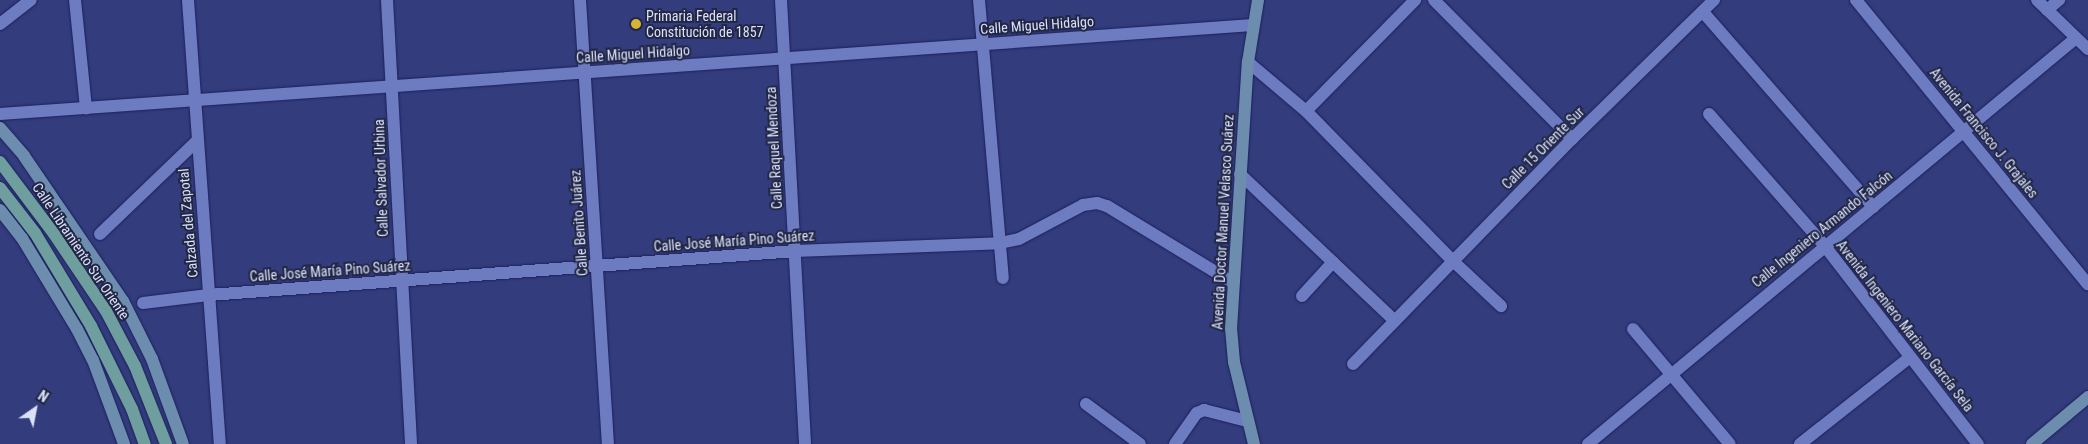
<!DOCTYPE html>
<meta charset="utf-8">
<style>
body{margin:0}
#map{position:relative;width:2088px;height:444px;overflow:hidden;background:#333c7c;font-family:"Roboto Condensed",sans-serif}
div>[style]{position:absolute}
.roads{filter:drop-shadow(0 0 1px #1c205e) drop-shadow(0 0 1px #1c205e)}
.street>*{height:12px;margin:-6px;padding:0 6px;transform-origin:6px;border-radius:6px;background:#6d7bc1}
.secondary>*{height:12px;margin:-6px;padding:0 6px;transform-origin:6px;border-radius:6px;background:#6d8daf}
.primary>*{height:12px;margin:-6px;padding:0 6px;transform-origin:6px;border-radius:6px;background:#6e9e9e}
.dots>*{width:14px;height:14px;translate:-50% -50%;box-sizing:border-box;border:2px solid #212744;border-radius:50%}
span{translate:-50% -50%;white-space:nowrap;text-align:center;line-height:1.15;-webkit-text-stroke:4px #212744;paint-order:stroke}
.poi-label{font-size:14px;color:#dbe1f9}
.left{translate:0 -50%;text-align:left}
.street-label{font-size:14px;color:#dbe1f9}
.north{position:absolute;left:10px;top:384px;width:50px;height:50px;-webkit-text-stroke:4px #212744;paint-order:stroke;rotate:33deg;font-size:14px;font-weight:700;line-height:20px;text-align:center;color:#dbe1f9}
.north::after{content:'';display:block;margin:auto;width:18px;height:22px;background:#dbe1f9;clip-path:polygon(50% 0,100% 100%,50% 72%,0 100%)}
</style>
<div id="map">
<div class="roads">
<div class="street">
<div style="left:75px;top:0;width:109px;rotate:84.2deg"></div>
<div style="left:188px;top:0;width:445px;rotate:85.9deg"></div>
<div style="left:387px;top:0;width:445px;rotate:86.9deg"></div>
<div style="left:580px;top:0;width:445px;rotate:86.4deg"></div>
<div style="left:781px;top:0;width:445px;rotate:86.9deg"></div>
<div style="left:979px;top:0;width:279px;rotate:85.1deg"></div>
<div style="left:1434px;top:0;width:196px;rotate:45.2deg"></div>
<div style="left:1856px;top:0;width:367px;rotate:50.8deg"></div>
<div style="left:2037px;top:0;width:71px;rotate:43.9deg"></div>
<div style="left:2047px;top:10px;width:16px;rotate:-40deg"></div>
<div style="left:1703px;top:12px;width:259px;rotate:48.9deg"></div>
<div style="left:0;top:24px;width:39px;rotate:-38deg"></div>
<div style="left:1248px;top:62px;width:76px;rotate:40.2deg"></div>
<div style="left:1306px;top:111px;width:210px;rotate:45.6deg"></div>
<div style="left:1453px;top:261px;width:66px;rotate:43.2deg"></div>
<div style="left:1306px;top:111px;width:156px;rotate:-45.5deg"></div>
<div style="left:0;top:114px;width:1256px;rotate:-4.06deg"></div>
<div style="left:1709px;top:114px;width:174px;rotate:48.7deg"></div>
<div style="left:1824px;top:245px;width:252px;rotate:52.3deg"></div>
<div style="left:1240px;top:174px;width:212px;rotate:43.5deg"></div>
<div style="left:100px;top:234px;width:133px;rotate:-43.8deg"></div>
<div style="left:1302px;top:296px;width:46px;rotate:-47.6deg"></div>
<div style="left:143px;top:303px;width:66px;rotate:-6.9deg"></div>
<div style="left:209px;top:295px;width:588px;rotate:-4.29deg"></div>
<div style="left:795px;top:251px;width:205px;rotate:-2.2deg"></div>
<div style="left:1000px;top:243px;width:19px;rotate:-12deg"></div>
<div style="left:1019px;top:239px;width:72px;rotate:-28deg"></div>
<div style="left:1083px;top:205px;width:14px;rotate:-8deg"></div>
<div style="left:1097px;top:203px;width:10px;rotate:17deg"></div>
<div style="left:1107px;top:206px;width:146px;rotate:31.3deg"></div>
<div style="left:1633px;top:329px;width:150px;rotate:49.9deg"></div>
<div style="left:1353px;top:364px;width:314px;rotate:-45.8deg"></div>
<div style="left:1572px;top:139px;width:199px;rotate:-44.4deg"></div>
<div style="left:1086px;top:404px;width:67px;rotate:36.5deg"></div>
<div style="left:1175px;top:444px;width:38px;rotate:-55deg"></div>
<div style="left:1197px;top:413px;width:8px;rotate:-23deg"></div>
<div style="left:1204px;top:410px;width:44px;rotate:14.3deg"></div>
<div style="left:1588px;top:444px;width:635px;rotate:-39.76deg"></div>
<div style="left:1800px;top:444px;width:139px;rotate:-38.3deg"></div>
</div>
<div class="secondary">
<div style="left:0;top:128px;width:37px;rotate:49deg"></div>
<div style="left:24px;top:156px;width:176px;rotate:55.7deg"></div>
<div style="left:123px;top:301px;width:65px;rotate:63.4deg"></div>
<div style="left:152px;top:359px;width:90px;rotate:70deg"></div>
<div style="left:0;top:210px;width:36px;rotate:52deg"></div>
<div style="left:22px;top:238px;width:106px;rotate:58.9deg"></div>
<div style="left:77px;top:329px;width:35px;rotate:63deg"></div>
<div style="left:93px;top:360px;width:90px;rotate:69.7deg"></div>
<div style="left:1254px;top:444px;width:84px;rotate:-103.7deg"></div>
<div style="left:1234px;top:362px;width:33px;rotate:-95deg"></div>
<div style="left:1231px;top:329px;width:268px;rotate:-86.4deg"></div>
<div style="left:1248px;top:62px;width:63px;rotate:-80.8deg"></div>
<div style="left:2032px;top:444px;width:73px;rotate:-40deg"></div>
</div>
<div class="primary">
<div style="left:0;top:162px;width:90px;rotate:53.1deg"></div>
<div style="left:54px;top:234px;width:93px;rotate:56deg"></div>
<div style="left:106px;top:311px;width:62px;rotate:62.2deg"></div>
<div style="left:135px;top:366px;width:84px;rotate:68.3deg"></div>
<div style="left:0;top:188px;width:57px;rotate:52.1deg"></div>
<div style="left:35px;top:233px;width:109px;rotate:58.9deg"></div>
<div style="left:91px;top:326px;width:93px;rotate:63.7deg"></div>
<div style="left:132px;top:409px;width:37px;rotate:70deg"></div>
</div>
</div>
<div class="dots">
<div style="left:636px;top:24px;background:#d6b534"></div>
</div>
<div class="poi-label">
<span class="left" style="left:646px;top:24px">Primaria Federal<br>Constitución de 1857</span>
</div>
<div class="street-label">
<span style="left:1037px;top:25px;rotate:-4deg">Calle Miguel Hidalgo</span>
<span style="left:633px;top:54px;rotate:-4deg">Calle Miguel Hidalgo</span>
<span style="left:1984px;top:133px;rotate:51deg">Avenida Francisco J. Grajales</span>
<span style="left:774px;top:148px;rotate:-93deg">Calle Raquel Mendoza</span>
<span style="left:1543px;top:148px;rotate:-45deg">Calle 15 Oriente Sur</span>
<span style="left:381px;top:178px;rotate:-92deg">Calle Salvador Urbina</span>
<span style="left:1223px;top:222px;rotate:-87deg">Avenida Doctor Manuel Velasco Suárez</span>
<span style="left:188px;top:223px;rotate:-95deg">Calzada del Zapotal</span>
<span style="left:579px;top:223px;rotate:-94deg">Calle Benito Juárez</span>
<span style="left:1822px;top:229px;rotate:-39deg">Calle Ingeniero Armando Falcón</span>
<span style="left:734px;top:241px;rotate:-4deg">Calle José María Pino Suárez</span>
<span style="left:81px;top:251px;rotate:56deg">Calle Libramiento Sur Oriente</span>
<span style="left:330px;top:271px;rotate:-4deg">Calle José María Pino Suárez</span>
<span style="left:1905px;top:326px;rotate:52deg">Avenida Ingeniero Mariano García Sela</span>
</div>
<div class="north">N</div>
</div>
